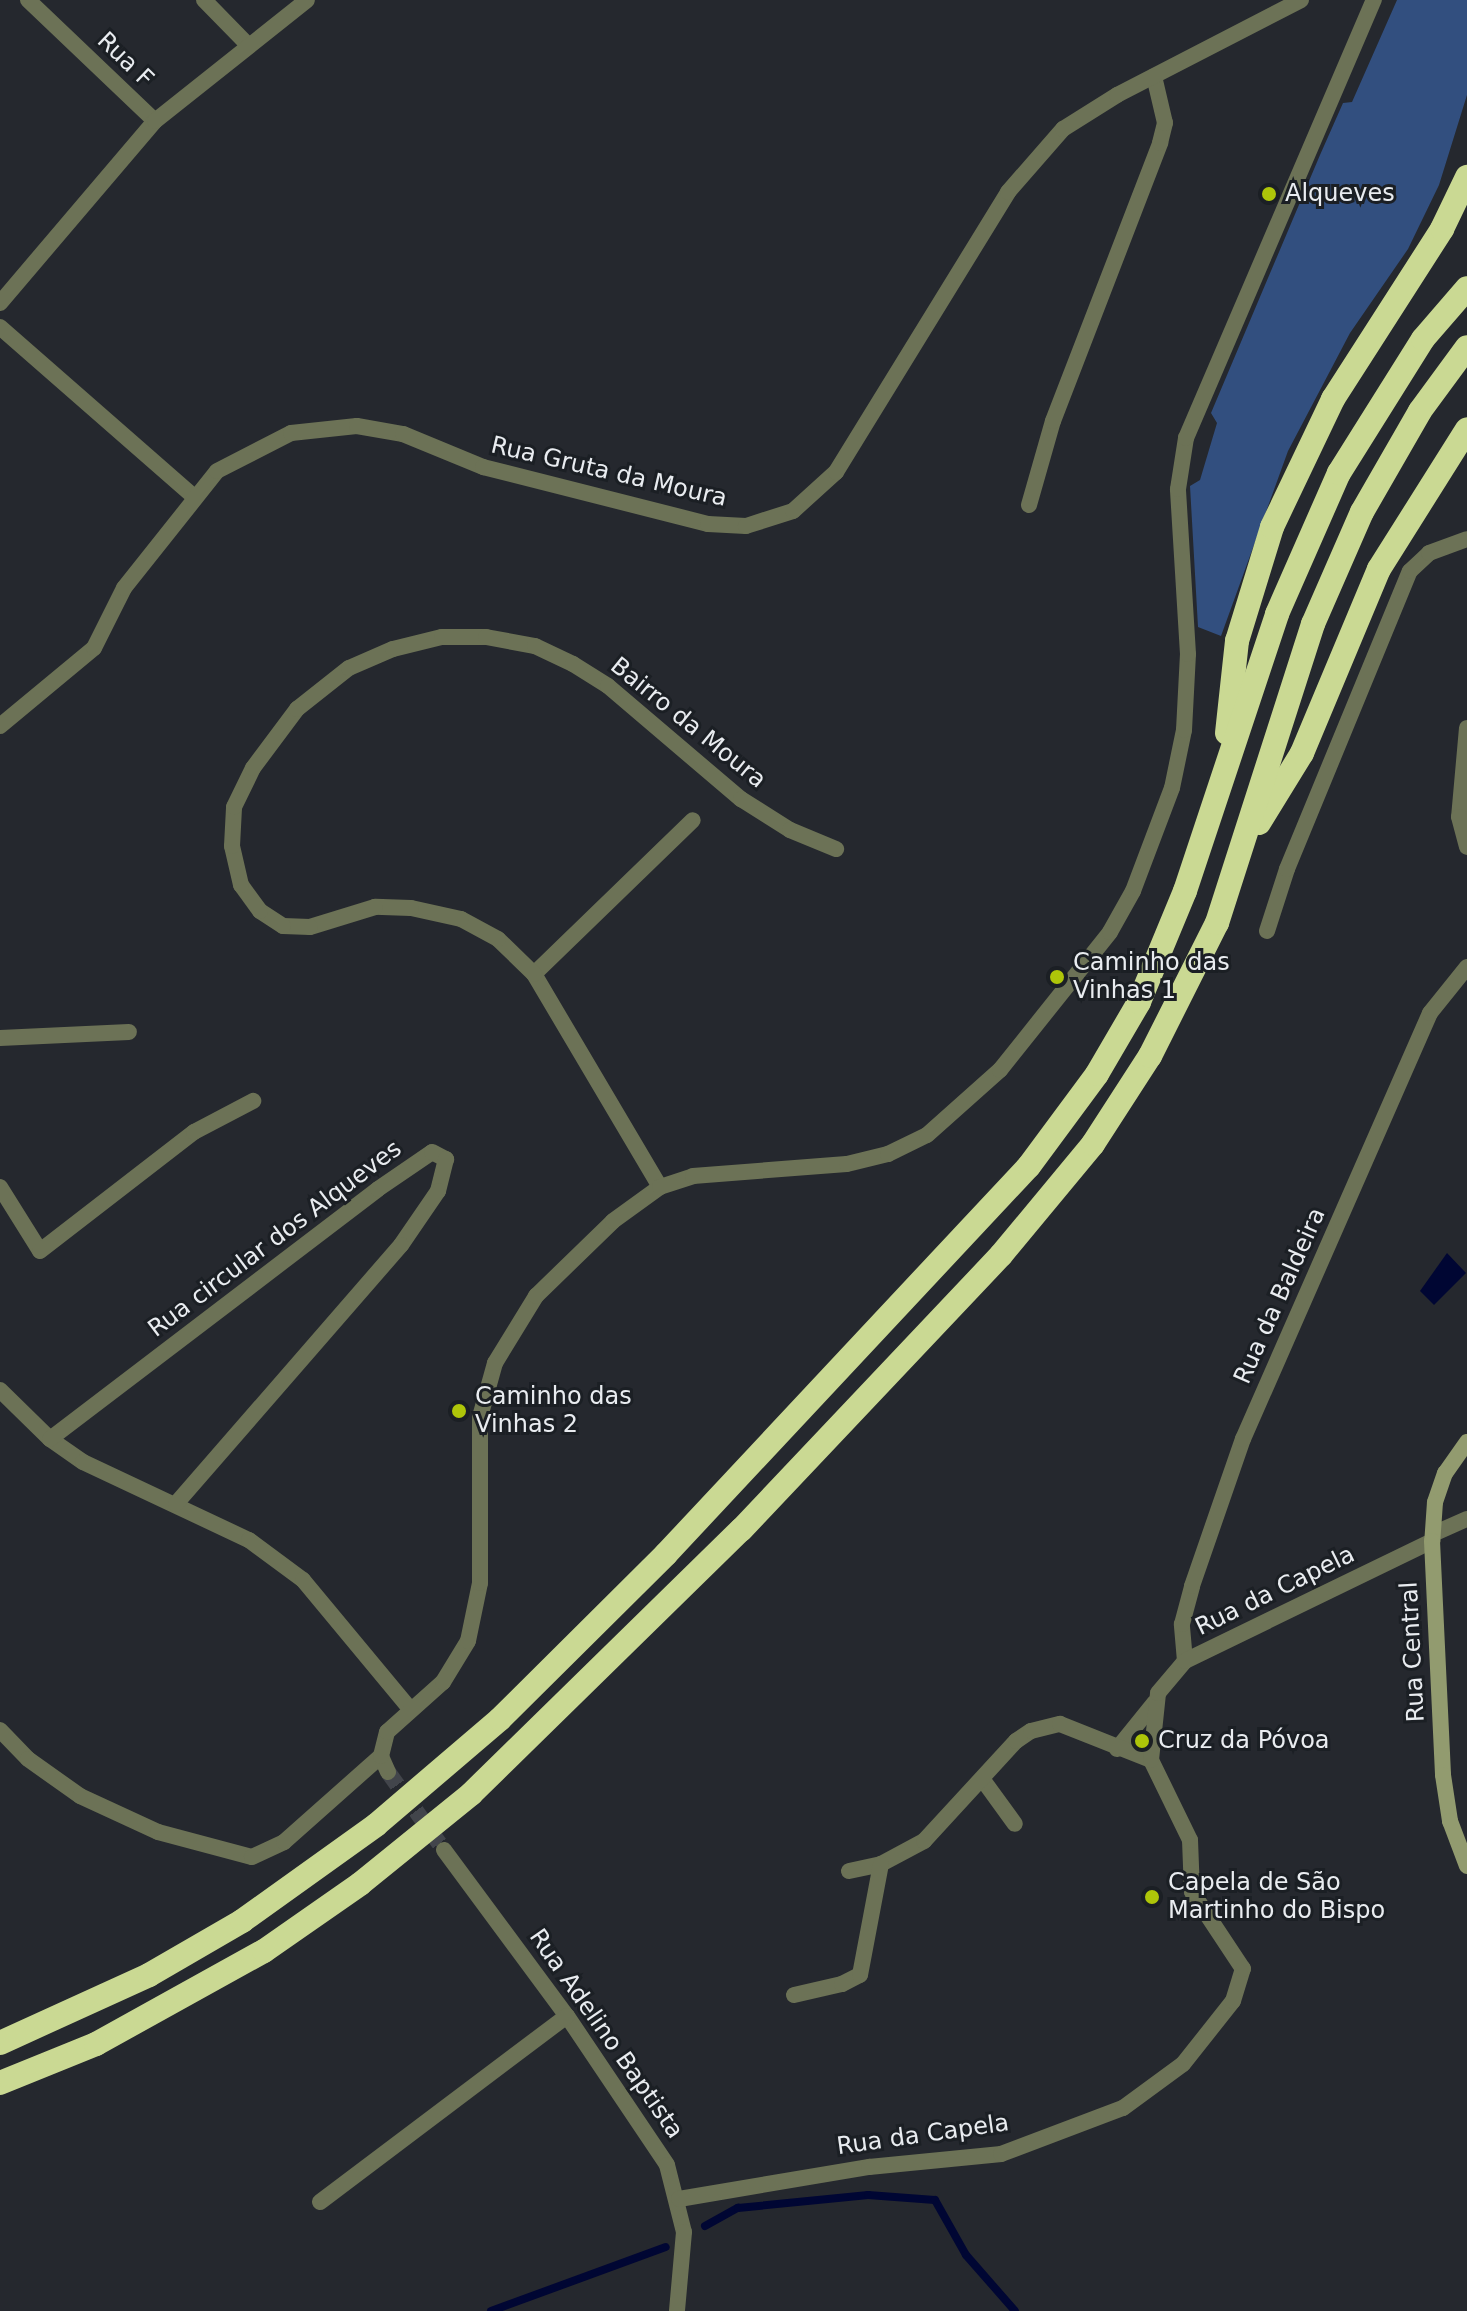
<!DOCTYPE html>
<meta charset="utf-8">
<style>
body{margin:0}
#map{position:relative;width:1467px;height:2311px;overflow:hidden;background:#25282e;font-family:"DejaVu Sans",sans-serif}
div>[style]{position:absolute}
.green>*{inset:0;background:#324f7f}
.water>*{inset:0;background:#000633}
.stream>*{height:8px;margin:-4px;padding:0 4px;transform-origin:4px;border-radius:4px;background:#000633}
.street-tunnel>*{height:16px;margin-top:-8px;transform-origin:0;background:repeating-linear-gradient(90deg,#42454b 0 16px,transparent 0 24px)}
.street>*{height:16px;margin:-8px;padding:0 8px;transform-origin:8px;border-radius:8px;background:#6c7256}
.secondary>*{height:16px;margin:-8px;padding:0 8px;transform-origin:8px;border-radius:8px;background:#929b6f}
.highway>*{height:24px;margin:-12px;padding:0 12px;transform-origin:12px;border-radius:12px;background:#cad993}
.dots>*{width:22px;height:22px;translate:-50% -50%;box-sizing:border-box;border:4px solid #1b1f24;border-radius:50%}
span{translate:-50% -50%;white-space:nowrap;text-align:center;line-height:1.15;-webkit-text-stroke:6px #1b1f24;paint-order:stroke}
.street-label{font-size:24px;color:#e9ecf0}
.poi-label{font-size:24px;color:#e9ecf0}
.left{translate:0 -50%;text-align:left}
</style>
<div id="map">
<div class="green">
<div style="clip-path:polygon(1397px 0,1467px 0,1467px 95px,1439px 185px,1408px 249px,1350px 333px,1288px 451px,1221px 636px,1198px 627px,1190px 486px,1200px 480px,1217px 423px,1211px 413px,1320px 155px,1343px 103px,1352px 102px)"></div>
</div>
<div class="water">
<div style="clip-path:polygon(1447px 1253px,1466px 1273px,1434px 1305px,1420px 1291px)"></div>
</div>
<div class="stream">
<div style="left:705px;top:2226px;width:38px;rotate:-29deg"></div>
<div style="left:738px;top:2208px;width:131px;rotate:-5.7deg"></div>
<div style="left:868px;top:2195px;width:67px;rotate:4.3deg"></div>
<div style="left:935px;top:2200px;width:63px;rotate:60.6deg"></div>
<div style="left:966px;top:2255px;width:74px;rotate:48.8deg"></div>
<div style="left:491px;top:2311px;width:186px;rotate:-20.1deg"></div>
</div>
<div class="street-tunnel">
<div style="left:388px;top:1772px;width:96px;rotate:54.3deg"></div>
</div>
<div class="street">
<div style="left:28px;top:0;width:175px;rotate:43.6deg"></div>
<div style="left:204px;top:0;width:64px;rotate:45.6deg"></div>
<div style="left:0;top:303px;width:239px;rotate:-49.6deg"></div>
<div style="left:155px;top:121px;width:194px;rotate:-38.5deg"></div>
<div style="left:0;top:327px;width:257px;rotate:41.2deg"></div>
<div style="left:1029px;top:505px;width:87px;rotate:-74.1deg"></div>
<div style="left:1053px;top:421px;width:298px;rotate:-68.9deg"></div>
<div style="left:1160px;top:143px;width:21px;rotate:-76deg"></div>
<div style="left:1165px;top:123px;width:48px;rotate:-103.2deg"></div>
<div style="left:0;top:726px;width:122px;rotate:-39.7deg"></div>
<div style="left:94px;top:648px;width:67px;rotate:-63.4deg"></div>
<div style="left:124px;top:588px;width:149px;rotate:-51.5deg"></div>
<div style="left:217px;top:471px;width:83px;rotate:-27.2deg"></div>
<div style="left:291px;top:433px;width:66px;rotate:-6.1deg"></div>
<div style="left:357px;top:426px;width:47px;rotate:9.9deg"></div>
<div style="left:403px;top:434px;width:87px;rotate:22.4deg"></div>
<div style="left:483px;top:467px;width:232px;rotate:14.2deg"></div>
<div style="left:708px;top:524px;width:38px;rotate:3deg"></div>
<div style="left:746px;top:526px;width:49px;rotate:-17.7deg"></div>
<div style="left:793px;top:511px;width:58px;rotate:-42.2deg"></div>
<div style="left:836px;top:472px;width:329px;rotate:-58.4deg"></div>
<div style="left:1008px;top:192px;width:84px;rotate:-48.9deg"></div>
<div style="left:1063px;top:129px;width:64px;rotate:-32.2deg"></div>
<div style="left:1117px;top:95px;width:207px;rotate:-27.3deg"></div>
<div style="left:1467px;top:728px;width:89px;rotate:95.1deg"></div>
<div style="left:1459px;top:817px;width:31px;rotate:75deg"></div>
<div style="left:1267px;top:931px;width:65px;rotate:-72.1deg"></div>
<div style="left:1287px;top:869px;width:322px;rotate:-67.6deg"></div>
<div style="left:1410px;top:571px;width:26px;rotate:-43deg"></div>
<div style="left:1429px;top:553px;width:40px;rotate:-20.2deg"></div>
<div style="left:534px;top:974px;width:221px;rotate:-44.1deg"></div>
<div style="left:0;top:1038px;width:129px;rotate:-2.7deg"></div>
<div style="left:0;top:1187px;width:75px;rotate:58deg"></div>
<div style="left:40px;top:1251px;width:195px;rotate:-37.7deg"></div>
<div style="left:194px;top:1132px;width:67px;rotate:-27.7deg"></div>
<div style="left:660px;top:1187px;width:247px;rotate:-120.6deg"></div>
<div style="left:534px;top:974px;width:50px;rotate:-135.8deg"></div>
<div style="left:498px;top:939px;width:42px;rotate:-151.6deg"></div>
<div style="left:461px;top:919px;width:51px;rotate:-167.6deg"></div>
<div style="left:411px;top:908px;width:36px;rotate:-178deg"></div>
<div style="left:375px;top:907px;width:68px;rotate:162.9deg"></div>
<div style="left:310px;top:927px;width:27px;rotate:-178deg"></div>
<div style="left:283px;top:926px;width:27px;rotate:-147deg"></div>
<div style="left:260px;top:911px;width:32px;rotate:-126deg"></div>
<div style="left:241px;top:885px;width:40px;rotate:-103deg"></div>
<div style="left:232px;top:846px;width:39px;rotate:-87deg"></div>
<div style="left:234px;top:807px;width:43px;rotate:-64deg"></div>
<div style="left:253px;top:768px;width:74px;rotate:-53.3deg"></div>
<div style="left:297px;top:709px;width:66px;rotate:-38.3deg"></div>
<div style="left:349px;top:668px;width:48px;rotate:-23.4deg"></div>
<div style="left:393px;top:649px;width:50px;rotate:-13.8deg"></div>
<div style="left:442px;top:637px;width:44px"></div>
<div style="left:486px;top:637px;width:50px;rotate:10.4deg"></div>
<div style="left:535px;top:646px;width:42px;rotate:25.3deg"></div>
<div style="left:573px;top:664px;width:41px;rotate:32.2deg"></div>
<div style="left:608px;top:686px;width:175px;rotate:40.4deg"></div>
<div style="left:741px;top:799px;width:58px;rotate:32.3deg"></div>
<div style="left:790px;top:830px;width:50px;rotate:22.4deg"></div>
<div style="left:0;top:1390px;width:70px;rotate:44.4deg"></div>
<div style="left:50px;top:1439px;width:40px;rotate:34.9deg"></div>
<div style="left:83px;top:1462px;width:183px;rotate:25.2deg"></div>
<div style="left:249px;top:1540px;width:67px;rotate:36.5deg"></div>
<div style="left:303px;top:1580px;width:168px;rotate:50.3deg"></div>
<div style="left:50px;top:1439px;width:412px;rotate:-37.3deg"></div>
<div style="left:378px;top:1189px;width:65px;rotate:-34.4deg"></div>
<div style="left:432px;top:1152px;width:16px;rotate:27deg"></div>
<div style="left:446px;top:1159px;width:33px;rotate:104deg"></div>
<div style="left:438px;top:1191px;width:65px;rotate:124.4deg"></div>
<div style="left:401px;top:1245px;width:343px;rotate:131deg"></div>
<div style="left:1433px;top:1534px;width:37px;rotate:-24deg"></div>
<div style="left:1185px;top:1661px;width:37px;rotate:-95deg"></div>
<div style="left:1182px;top:1624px;width:39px;rotate:-75deg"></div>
<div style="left:1192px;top:1586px;width:156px;rotate:-70.9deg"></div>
<div style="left:1243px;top:1439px;width:465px;rotate:-66.3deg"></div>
<div style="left:1430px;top:1013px;width:59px;rotate:-51.2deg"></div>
<div style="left:0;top:1730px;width:40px;rotate:46deg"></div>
<div style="left:28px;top:1759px;width:64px;rotate:35.4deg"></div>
<div style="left:80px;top:1796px;width:86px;rotate:24.8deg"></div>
<div style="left:158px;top:1832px;width:97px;rotate:14.9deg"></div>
<div style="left:252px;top:1857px;width:35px;rotate:-25deg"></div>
<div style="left:284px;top:1842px;width:130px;rotate:-41.6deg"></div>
<div style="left:1117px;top:1749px;width:60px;rotate:-51deg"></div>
<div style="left:388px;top:1772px;width:17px;rotate:-114deg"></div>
<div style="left:381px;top:1756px;width:25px;rotate:-76deg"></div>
<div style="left:387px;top:1732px;width:75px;rotate:-41.8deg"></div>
<div style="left:443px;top:1682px;width:48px;rotate:-58.6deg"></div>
<div style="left:468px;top:1641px;width:59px;rotate:-78.3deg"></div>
<div style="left:480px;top:1583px;width:166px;rotate:-90deg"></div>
<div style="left:480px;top:1417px;width:56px;rotate:-74.5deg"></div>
<div style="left:495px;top:1363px;width:79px;rotate:-58.5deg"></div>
<div style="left:536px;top:1296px;width:107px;rotate:-44.2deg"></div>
<div style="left:613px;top:1221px;width:58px;rotate:-35.9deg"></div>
<div style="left:660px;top:1187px;width:35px;rotate:-18deg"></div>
<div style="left:693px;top:1176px;width:154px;rotate:-4.5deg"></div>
<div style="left:847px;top:1164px;width:42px;rotate:-13.7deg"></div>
<div style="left:888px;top:1154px;width:43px;rotate:-26deg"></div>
<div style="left:927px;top:1135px;width:98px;rotate:-41.7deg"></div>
<div style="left:1000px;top:1070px;width:176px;rotate:-51.4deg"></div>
<div style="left:1110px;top:932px;width:47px;rotate:-60.7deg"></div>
<div style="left:1133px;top:891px;width:110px;rotate:-69.3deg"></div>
<div style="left:1172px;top:788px;width:59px;rotate:-78.3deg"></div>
<div style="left:1184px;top:730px;width:76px;rotate:-87deg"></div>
<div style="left:1188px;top:654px;width:165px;rotate:-93.5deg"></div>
<div style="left:1178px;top:489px;width:52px;rotate:-81.1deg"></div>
<div style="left:1186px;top:438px;width:477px;rotate:-66.8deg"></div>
<div style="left:983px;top:1780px;width:54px;rotate:54deg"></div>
<div style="left:444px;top:1850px;width:207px;rotate:53.5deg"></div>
<div style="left:567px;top:2016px;width:179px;rotate:56.1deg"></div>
<div style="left:667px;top:2165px;width:69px;rotate:75.8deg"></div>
<div style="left:684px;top:2232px;width:79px;rotate:95.1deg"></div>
<div style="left:849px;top:1871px;width:33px;rotate:-12deg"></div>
<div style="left:881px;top:1864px;width:49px;rotate:-28.1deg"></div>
<div style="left:924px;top:1841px;width:136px;rotate:-47.4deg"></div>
<div style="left:1016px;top:1741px;width:18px;rotate:-34deg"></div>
<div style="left:1031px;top:1731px;width:30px;rotate:-14deg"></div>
<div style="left:1060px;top:1724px;width:98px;rotate:21.6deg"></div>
<div style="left:794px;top:1995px;width:49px;rotate:-12.9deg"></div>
<div style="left:842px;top:1984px;width:20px;rotate:-27deg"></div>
<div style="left:860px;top:1975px;width:113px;rotate:-79.3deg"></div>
<div style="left:679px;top:2199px;width:193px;rotate:-9.6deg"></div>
<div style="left:869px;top:2167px;width:133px;rotate:-5.6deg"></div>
<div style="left:1001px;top:2154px;width:130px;rotate:-20.7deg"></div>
<div style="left:1123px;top:2108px;width:74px;rotate:-36.3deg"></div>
<div style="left:1183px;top:2064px;width:80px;rotate:-51.6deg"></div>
<div style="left:1233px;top:2001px;width:34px;rotate:-73deg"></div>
<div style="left:1243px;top:1969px;width:92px;rotate:-123.5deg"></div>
<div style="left:1192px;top:1892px;width:52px;rotate:-92.2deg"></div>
<div style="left:1190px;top:1840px;width:89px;rotate:-116deg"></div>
<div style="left:1151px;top:1760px;width:67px;rotate:-84deg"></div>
<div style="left:1158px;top:1693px;width:42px;rotate:-49.8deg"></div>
<div style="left:1185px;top:1661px;width:275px;rotate:-25.9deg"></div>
<div style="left:320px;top:2202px;width:309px;rotate:-37deg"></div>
</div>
<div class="secondary">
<div style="left:1467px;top:1442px;width:38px;rotate:125deg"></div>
<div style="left:1445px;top:1473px;width:31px;rotate:109deg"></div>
<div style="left:1435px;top:1502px;width:39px;rotate:94deg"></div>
<div style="left:1432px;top:1541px;width:234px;rotate:87.3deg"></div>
<div style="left:1443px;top:1775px;width:47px;rotate:81.3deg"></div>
<div style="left:1450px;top:1821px;width:48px;rotate:69.3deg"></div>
</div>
<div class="highway">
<div style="left:1227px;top:733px;width:93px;rotate:-83.8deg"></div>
<div style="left:1237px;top:641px;width:119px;rotate:-72.9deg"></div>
<div style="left:1272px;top:527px;width:142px;rotate:-64.5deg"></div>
<div style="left:1333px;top:399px;width:202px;rotate:-57.3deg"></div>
<div style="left:1442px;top:229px;width:58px;rotate:-64.3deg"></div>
<div style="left:1259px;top:823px;width:82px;rotate:-58.4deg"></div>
<div style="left:1302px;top:753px;width:199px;rotate:-67.3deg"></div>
<div style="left:1379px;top:569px;width:165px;rotate:-57.8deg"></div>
<div style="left:0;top:2043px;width:164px;rotate:-24.5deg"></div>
<div style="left:149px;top:1975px;width:108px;rotate:-30.1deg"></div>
<div style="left:242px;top:1921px;width:165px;rotate:-35.6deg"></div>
<div style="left:376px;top:1825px;width:163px;rotate:-40.5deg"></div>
<div style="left:500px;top:1719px;width:234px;rotate:-44.8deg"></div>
<div style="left:666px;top:1554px;width:531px;rotate:-46.91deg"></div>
<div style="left:1029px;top:1166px;width:114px;rotate:-53.5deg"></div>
<div style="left:1097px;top:1074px;width:83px;rotate:-59.7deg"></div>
<div style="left:1139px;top:1002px;width:120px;rotate:-67.5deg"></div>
<div style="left:1185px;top:891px;width:292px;rotate:-71.6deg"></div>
<div style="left:1277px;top:614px;width:154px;rotate:-66.3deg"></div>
<div style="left:1339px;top:473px;width:158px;rotate:-57.9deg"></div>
<div style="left:1423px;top:339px;width:67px;rotate:-49.2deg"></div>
<div style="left:0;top:2083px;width:104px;rotate:-22.1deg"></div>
<div style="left:96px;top:2044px;width:192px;rotate:-29deg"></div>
<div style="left:264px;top:1951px;width:117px;rotate:-34.9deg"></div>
<div style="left:360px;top:1884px;width:143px;rotate:-39deg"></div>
<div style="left:471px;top:1794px;width:378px;rotate:-44.4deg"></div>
<div style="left:741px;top:1530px;width:378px;rotate:-46.6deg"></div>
<div style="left:1001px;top:1255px;width:144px;rotate:-50.3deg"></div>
<div style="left:1093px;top:1144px;width:105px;rotate:-57.1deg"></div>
<div style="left:1150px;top:1056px;width:149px;rotate:-63.3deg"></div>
<div style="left:1217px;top:923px;width:314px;rotate:-72.2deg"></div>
<div style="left:1313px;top:624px;width:122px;rotate:-66.4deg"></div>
<div style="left:1362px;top:512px;width:116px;rotate:-60.1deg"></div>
<div style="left:1420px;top:411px;width:79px;rotate:-53.7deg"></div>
</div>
<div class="dots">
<div style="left:1269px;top:194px;background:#aec509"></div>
<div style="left:1057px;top:977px;background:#aec509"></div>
<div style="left:459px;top:1411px;background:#aec509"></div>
<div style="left:1142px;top:1741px;background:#aec509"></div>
<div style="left:1152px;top:1897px;background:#aec509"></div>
</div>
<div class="street-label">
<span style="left:125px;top:60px;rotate:44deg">Rua F</span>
<span style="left:609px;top:472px;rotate:13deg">Rua Gruta da Moura</span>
<span style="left:688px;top:723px;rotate:39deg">Bairro da Moura</span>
<span style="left:275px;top:1239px;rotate:-37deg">Rua circular dos Alqueves</span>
<span style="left:1280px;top:1296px;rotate:-66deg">Rua da Baldeira</span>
<span style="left:1275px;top:1591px;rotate:-26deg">Rua da Capela</span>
<span style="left:1413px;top:1652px;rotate:-93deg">Rua Central</span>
<span style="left:606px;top:2034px;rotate:55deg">Rua Adelino Baptista</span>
<span style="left:923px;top:2135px;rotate:-8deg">Rua da Capela</span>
</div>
<div class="poi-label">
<span class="left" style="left:1285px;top:194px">Alqueves</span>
<span class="left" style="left:1073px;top:977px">Caminho das<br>Vinhas 1</span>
<span class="left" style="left:475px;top:1411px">Caminho das<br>Vinhas 2</span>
<span class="left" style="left:1158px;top:1741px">Cruz da Póvoa</span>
<span class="left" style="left:1168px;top:1897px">Capela de São<br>Martinho do Bispo</span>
</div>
</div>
